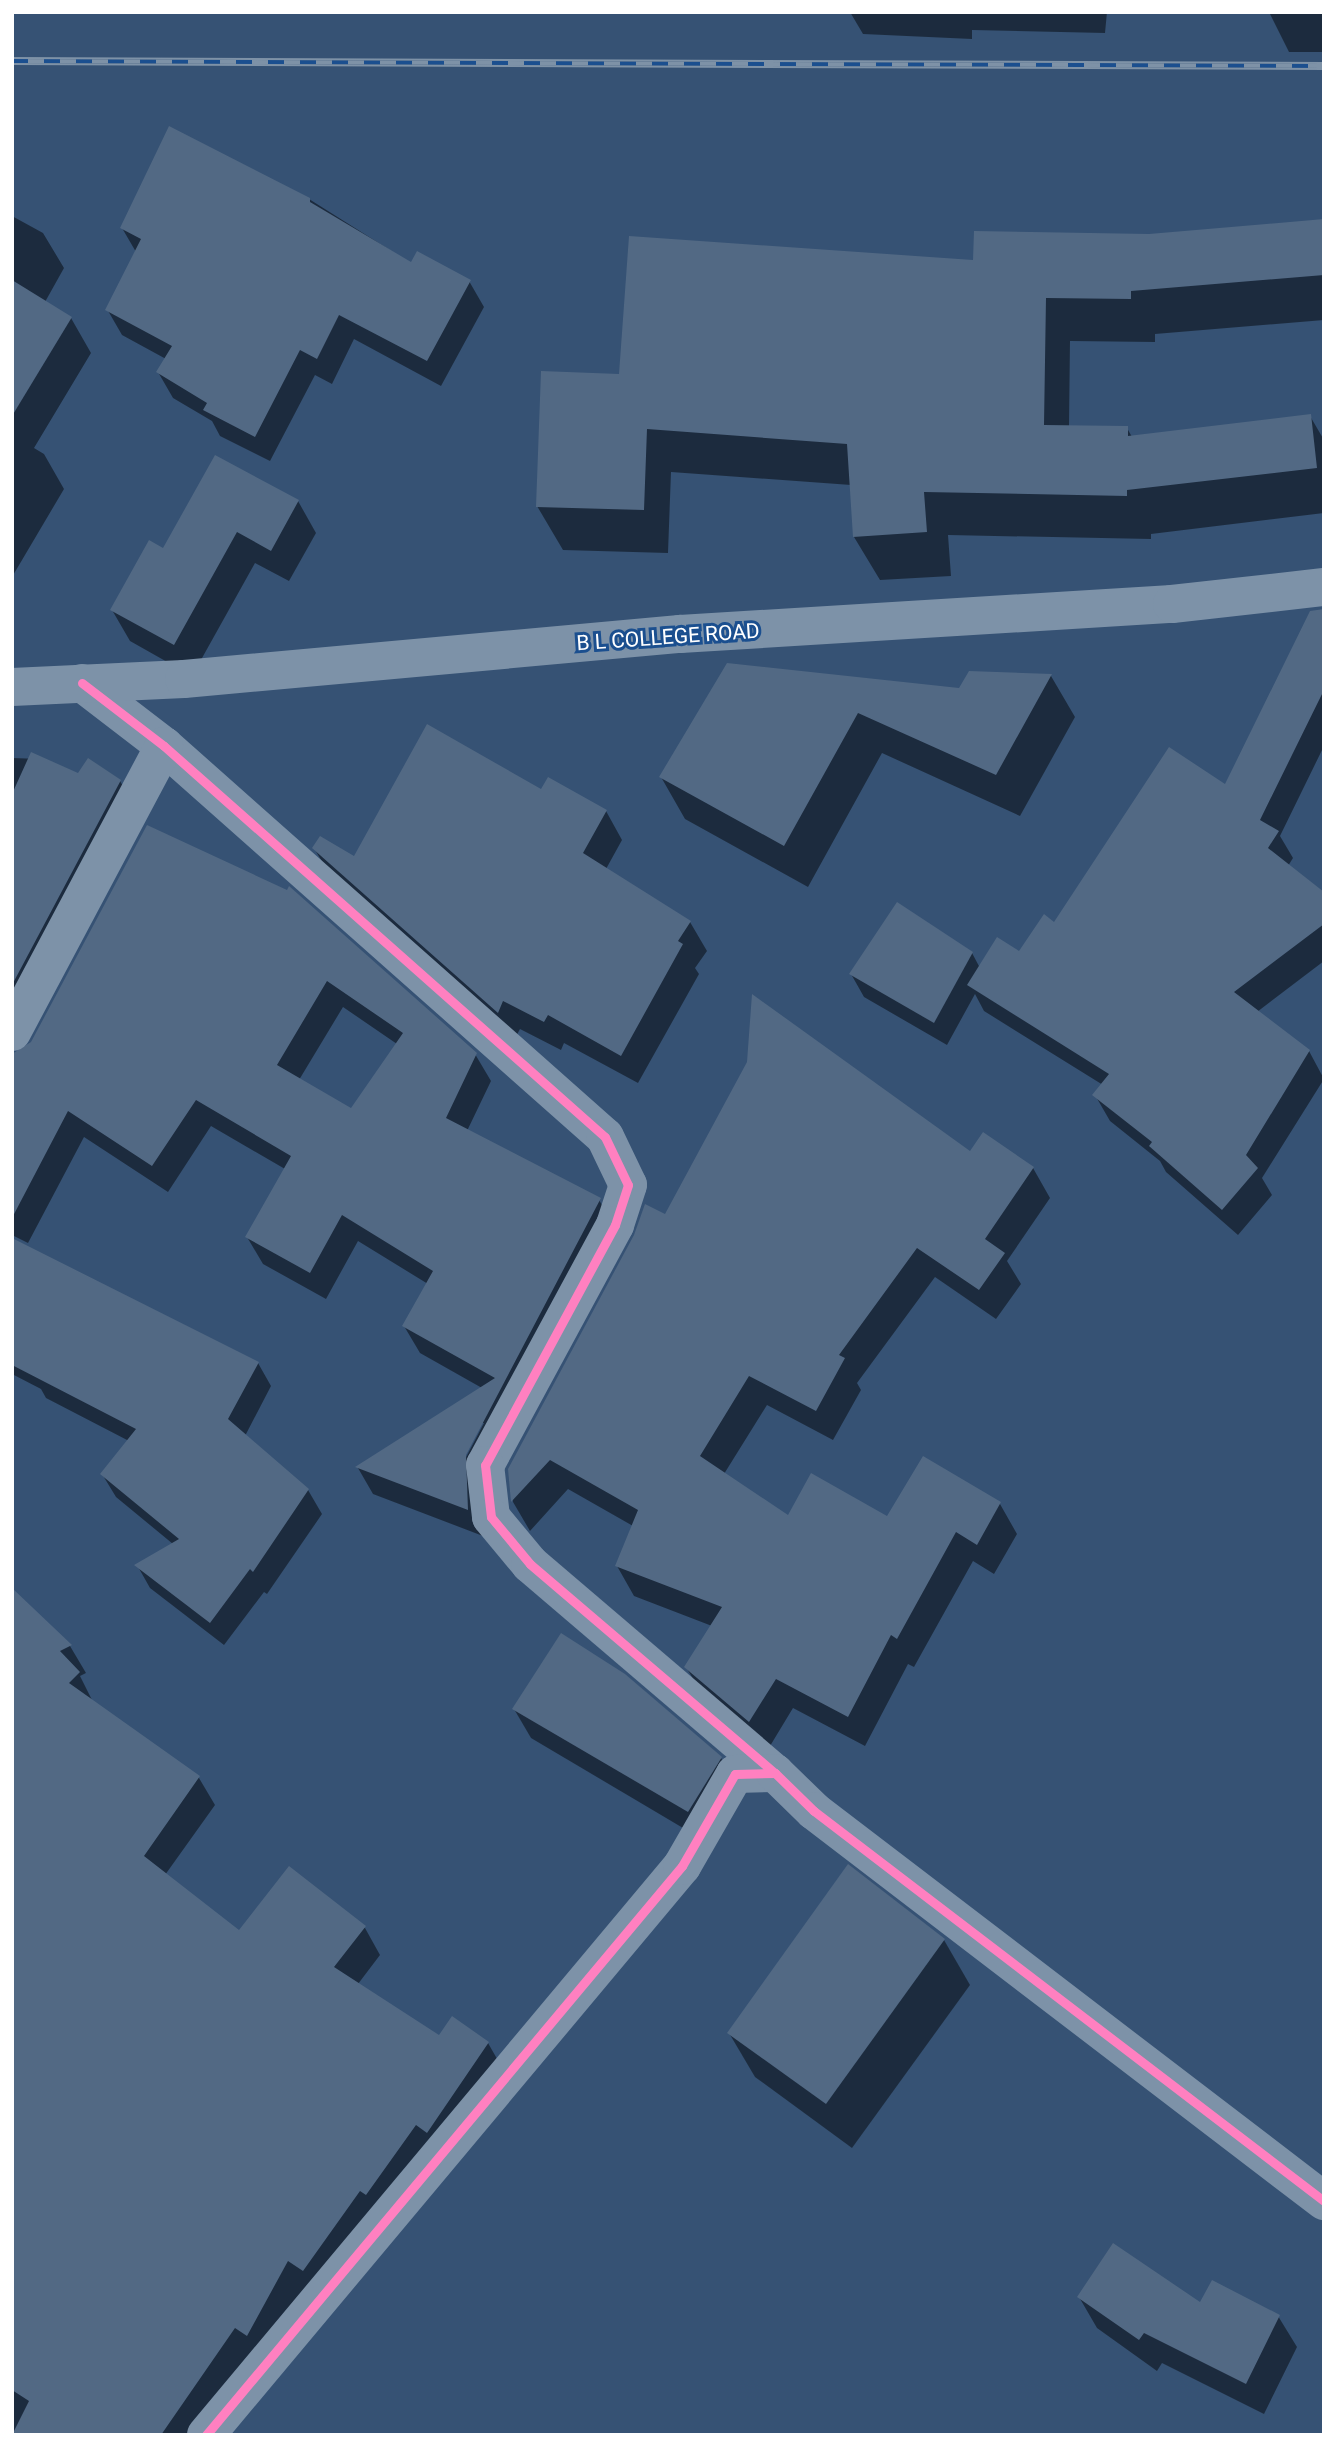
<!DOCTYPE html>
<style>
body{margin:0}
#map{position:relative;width:1336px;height:2447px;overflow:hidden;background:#365274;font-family:Roboto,sans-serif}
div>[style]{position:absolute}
.shadow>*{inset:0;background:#0007}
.building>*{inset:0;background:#526984}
.minor>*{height:38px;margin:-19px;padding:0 19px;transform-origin:19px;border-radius:19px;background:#7d92a8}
.rail>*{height:8px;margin-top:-4px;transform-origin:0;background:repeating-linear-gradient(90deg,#1b4f8f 0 16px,#7e92a7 0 32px);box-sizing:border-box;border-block:2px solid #7e92a7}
.cycleway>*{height:9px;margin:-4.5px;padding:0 4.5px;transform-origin:4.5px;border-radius:4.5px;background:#ff80c0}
span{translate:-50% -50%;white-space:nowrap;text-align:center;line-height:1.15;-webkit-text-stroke:6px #1b4f8f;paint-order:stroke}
.street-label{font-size:21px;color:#fff}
.frame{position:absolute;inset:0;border:14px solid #fff;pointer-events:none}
</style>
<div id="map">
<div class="shadow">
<div style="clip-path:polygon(850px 12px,1107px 12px,1105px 33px,972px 30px,972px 39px,863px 34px)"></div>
<div style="clip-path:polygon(1269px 12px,1324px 12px,1324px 52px,1289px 52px)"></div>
<div style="clip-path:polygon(309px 199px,412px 264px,469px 281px,484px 307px,441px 386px,354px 339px,332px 384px,315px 375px,270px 461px,220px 436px,212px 421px,173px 398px,158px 372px,166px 359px,122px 335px,107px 309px,136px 252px,122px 228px)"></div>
<div style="clip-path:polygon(12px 216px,43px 233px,64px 268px,45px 302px,71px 318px,91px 353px,34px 448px,44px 454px,64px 489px,12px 577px)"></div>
<div style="clip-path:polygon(1324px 221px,1324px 320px,1155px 334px,1155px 342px,1070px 341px,1069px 427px,1127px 428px,1132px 437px,1310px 416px,1324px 440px,1324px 513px,1151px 534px,1151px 539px,948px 535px,951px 576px,880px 580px,854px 537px,851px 485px,671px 472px,668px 553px,563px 550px,537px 506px,621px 376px,975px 262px,1149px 236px)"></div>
<div style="clip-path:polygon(298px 501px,316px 533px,289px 581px,255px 563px,192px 676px,130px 641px,112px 610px,164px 551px)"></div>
<div style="clip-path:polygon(1324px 662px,1324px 746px,1280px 836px,1293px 858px,1288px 866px,1324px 894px,1324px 961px,1257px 1012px,1309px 1051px,1324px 1079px,1262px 1178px,1272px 1195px,1238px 1235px,1166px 1172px,1160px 1161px,1110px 1121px,1095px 1095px,1103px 1085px,984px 1011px,975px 994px,947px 1045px,864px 997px,851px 974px,972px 953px,980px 968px,1020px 953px,1226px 787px)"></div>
<div style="clip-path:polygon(728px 664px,960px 690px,970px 673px,1051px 676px,1075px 717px,1020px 816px,882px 753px,808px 887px,685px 819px,661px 777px)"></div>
<div style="clip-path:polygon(12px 758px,41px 759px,78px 776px,120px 781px,136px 808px,12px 1040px)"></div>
<div style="clip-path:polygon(542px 791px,606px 811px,622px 840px,606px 869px,690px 922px,707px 951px,695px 968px,699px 974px,638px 1083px,564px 1043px,561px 1050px,520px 1029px,514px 1040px,331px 877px,314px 848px,355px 859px)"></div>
<div style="clip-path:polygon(evenodd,148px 827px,475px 1054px,491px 1081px,467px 1131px,599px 1200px,615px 1227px,480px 1482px,483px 1536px,373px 1494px,358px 1468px,482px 1388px,420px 1353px,404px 1326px,428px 1284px,358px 1241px,326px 1299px,263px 1264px,247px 1237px,285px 1169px,211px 1126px,168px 1192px,84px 1137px,28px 1243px,12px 1235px,12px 1071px,33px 1043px,148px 827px,343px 1007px,397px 1044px,352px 1110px,299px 1080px,343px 1007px,148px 827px,480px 1423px,484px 1423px,463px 1463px,460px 1462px,480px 1423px)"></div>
<div style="clip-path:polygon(970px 1154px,1033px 1168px,1050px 1198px,1007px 1261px,1021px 1284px,996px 1319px,935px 1277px,857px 1383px,861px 1390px,833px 1440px,767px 1405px,724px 1474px,789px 1517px,888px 1518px,1000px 1504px,1017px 1534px,994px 1574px,973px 1561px,914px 1667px,908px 1664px,865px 1746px,793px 1708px,767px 1751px,704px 1697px,686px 1667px,712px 1626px,634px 1596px,617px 1566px,633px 1526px,568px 1489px,530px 1531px,513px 1502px,509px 1470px,665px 1217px)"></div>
<div style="clip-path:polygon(12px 1315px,258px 1363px,271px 1386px,245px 1436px,308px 1490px,322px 1514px,267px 1594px,264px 1592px,224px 1645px,150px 1588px,137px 1565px,173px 1544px,116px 1497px,102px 1474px,129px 1441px,46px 1398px,41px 1389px,12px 1374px)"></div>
<div style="clip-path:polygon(12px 1590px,70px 1646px,86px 1673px,80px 1676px,93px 1702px,199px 1778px,215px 1805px,165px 1875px,239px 1933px,365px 1928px,380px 1955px,358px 1984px,439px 2038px,488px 2043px,504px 2071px,195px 2435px,12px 2435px)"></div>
<div style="clip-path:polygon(514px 1709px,721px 1758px,738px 1787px,705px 1841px,531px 1738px)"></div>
<div style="clip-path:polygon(944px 1940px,970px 1985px,852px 2148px,755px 2077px,729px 2033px)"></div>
<div style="clip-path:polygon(1079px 2297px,1201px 2305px,1278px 2316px,1297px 2347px,1264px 2414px,1162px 2363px,1157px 2371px,1097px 2328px)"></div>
</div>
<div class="building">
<div style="clip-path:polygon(169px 126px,310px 198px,310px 202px,411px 262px,417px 251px,471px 280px,427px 361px,339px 315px,317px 359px,300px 350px,255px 437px,203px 410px,207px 403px,156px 372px,172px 346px,105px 310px,141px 239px,120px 228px)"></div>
<div style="clip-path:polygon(1324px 219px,1324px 275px,1131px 291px,1131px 299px,1046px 298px,1044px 425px,1128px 426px,1128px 436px,1311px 414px,1317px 468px,1127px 490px,1127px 496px,924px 492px,927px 532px,853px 537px,847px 444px,647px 429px,644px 510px,536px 507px,541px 371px,619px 374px,629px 236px,973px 260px,974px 231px,1149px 234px)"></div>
<div style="clip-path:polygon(12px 280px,72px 317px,12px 416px)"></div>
<div style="clip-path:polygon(215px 455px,299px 500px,271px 551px,237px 532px,174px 645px,110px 610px,149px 540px,163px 548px)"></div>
<div style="clip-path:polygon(1324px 609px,1324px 690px,1260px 820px,1279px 831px,1268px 848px,1324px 892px,1324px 924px,1234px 992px,1310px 1050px,1246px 1155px,1258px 1168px,1222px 1210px,1149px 1146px,1152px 1142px,1092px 1095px,1109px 1074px,967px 985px,997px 937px,1019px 951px,1044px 914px,1054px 922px,1169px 747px,1225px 784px,1310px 611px)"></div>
<div style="clip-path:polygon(727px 663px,959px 688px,969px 671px,1052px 674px,996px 775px,858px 713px,784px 846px,659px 777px)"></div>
<div style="clip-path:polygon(427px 724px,541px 789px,548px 777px,607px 810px,583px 853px,691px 921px,678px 941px,683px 944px,621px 1056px,548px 1015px,544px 1022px,503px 1001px,498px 1013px,312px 848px,320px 836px,354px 856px)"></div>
<div style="clip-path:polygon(31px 752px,78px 773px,88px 758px,121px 780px,12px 985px,12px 794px)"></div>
<div style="clip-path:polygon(evenodd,147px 825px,287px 890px,289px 886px,477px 1053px,446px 1118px,601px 1198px,466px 1455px,468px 1510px,355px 1467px,495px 1378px,402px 1326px,433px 1271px,342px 1215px,310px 1273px,245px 1237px,291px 1156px,196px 1100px,152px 1166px,68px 1111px,12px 1218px,12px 1054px,31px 1042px,147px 825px,327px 981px,403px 1033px,351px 1108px,277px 1065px,327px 981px)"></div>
<div style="clip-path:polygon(897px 902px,973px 952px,934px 1023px,849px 974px)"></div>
<div style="clip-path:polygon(752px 994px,970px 1151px,983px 1132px,1034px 1167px,985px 1239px,1005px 1253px,979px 1290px,917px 1248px,839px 1355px,845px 1358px,816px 1411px,749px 1376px,700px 1456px,788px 1515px,811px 1473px,887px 1516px,923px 1456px,1001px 1502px,977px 1545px,956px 1532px,897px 1639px,891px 1635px,848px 1717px,776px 1679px,749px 1722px,684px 1667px,722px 1607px,615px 1566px,638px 1510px,550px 1460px,511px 1502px,508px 1469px,634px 1235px,645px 1204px,665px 1214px,747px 1062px)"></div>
<div style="clip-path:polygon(12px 1238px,259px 1362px,228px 1419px,309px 1489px,253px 1572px,250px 1569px,210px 1623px,134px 1565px,179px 1539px,100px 1474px,136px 1429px,12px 1365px)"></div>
<div style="clip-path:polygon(12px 1588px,72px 1645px,60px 1651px,80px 1672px,69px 1683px,200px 1776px,144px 1856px,239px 1930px,289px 1866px,366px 1926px,334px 1967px,439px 2035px,452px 2016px,489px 2042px,427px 2133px,416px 2125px,366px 2195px,360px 2191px,303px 2271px,288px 2261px,247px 2336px,235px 2328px,161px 2435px,12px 2435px,29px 2401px,12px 2390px)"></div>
<div style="clip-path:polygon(561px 1633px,625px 1674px,722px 1757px,688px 1812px,512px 1709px)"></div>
<div style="clip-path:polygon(848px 1864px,945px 1939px,826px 2104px,727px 2033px)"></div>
<div style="clip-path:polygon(1113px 2243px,1200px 2302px,1212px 2280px,1280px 2315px,1246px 2384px,1144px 2333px,1139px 2340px,1077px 2297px)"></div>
</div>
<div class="minor">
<div style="left:82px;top:683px;width:103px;rotate:37.5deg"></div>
<div style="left:164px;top:746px;width:589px;rotate:41.56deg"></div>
<div style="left:605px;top:1137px;width:53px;rotate:64.4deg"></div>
<div style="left:628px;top:1185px;width:42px;rotate:108deg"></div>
<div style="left:615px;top:1225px;width:273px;rotate:118.4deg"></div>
<div style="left:485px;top:1465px;width:52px;rotate:83.4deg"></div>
<div style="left:491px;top:1517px;width:61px;rotate:50.3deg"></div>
<div style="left:530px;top:1564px;width:322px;rotate:40.5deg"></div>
<div style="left:12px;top:687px;width:172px;rotate:-2.7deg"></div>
<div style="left:184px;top:679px;width:498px;rotate:-5.2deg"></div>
<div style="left:680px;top:634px;width:493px;rotate:-3.5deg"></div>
<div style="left:1172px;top:604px;width:153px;rotate:-6.4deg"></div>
<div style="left:12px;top:1032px;width:324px;rotate:-62deg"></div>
<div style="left:206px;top:2435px;width:742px;rotate:-50.09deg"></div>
<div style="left:682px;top:1866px;width:106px;rotate:-60.1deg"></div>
<div style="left:735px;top:1774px;width:40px;rotate:-1.4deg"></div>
<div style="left:775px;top:1773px;width:54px;rotate:44.3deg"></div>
<div style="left:814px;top:1811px;width:642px;rotate:37.41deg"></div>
</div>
<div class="rail">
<div style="left:12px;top:61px;width:1312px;rotate:0.22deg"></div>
</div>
<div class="cycleway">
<div style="left:82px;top:683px;width:103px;rotate:37.5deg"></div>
<div style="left:164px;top:746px;width:589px;rotate:41.56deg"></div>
<div style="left:605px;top:1137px;width:53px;rotate:64.4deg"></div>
<div style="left:628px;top:1185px;width:42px;rotate:108deg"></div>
<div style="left:615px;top:1225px;width:273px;rotate:118.4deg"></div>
<div style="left:485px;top:1465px;width:52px;rotate:83.4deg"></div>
<div style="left:491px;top:1517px;width:61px;rotate:50.3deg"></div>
<div style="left:530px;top:1564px;width:322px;rotate:40.5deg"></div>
<div style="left:206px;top:2435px;width:742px;rotate:-50.09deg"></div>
<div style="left:682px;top:1866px;width:106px;rotate:-60.1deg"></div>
<div style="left:735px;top:1774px;width:40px;rotate:-1.4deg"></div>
<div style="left:775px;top:1773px;width:54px;rotate:44.3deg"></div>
<div style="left:814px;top:1811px;width:642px;rotate:37.41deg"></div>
</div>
<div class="street-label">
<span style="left:668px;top:637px;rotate:-4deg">B L COLLEGE ROAD</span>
</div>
<div class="frame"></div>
</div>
